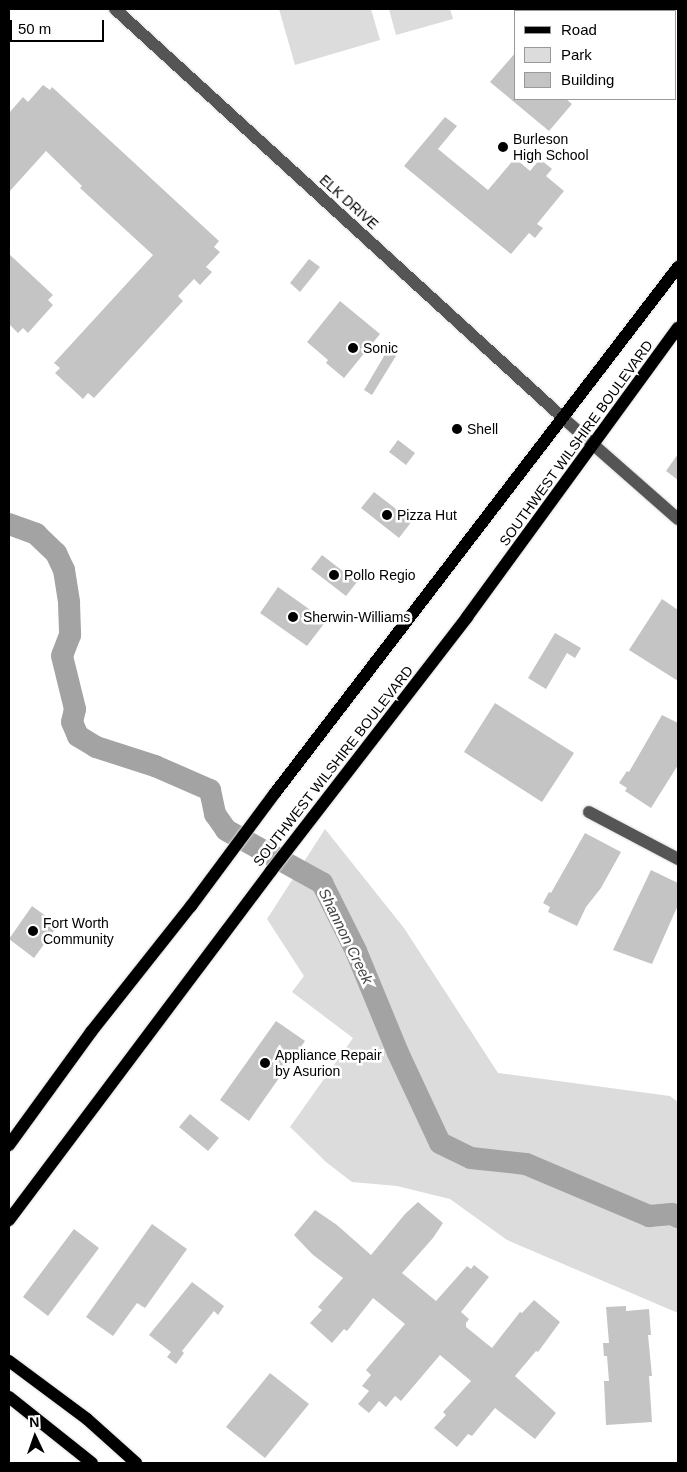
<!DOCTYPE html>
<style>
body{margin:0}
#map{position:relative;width:687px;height:1472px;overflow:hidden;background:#fff;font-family:Helvetica,sans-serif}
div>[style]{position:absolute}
.green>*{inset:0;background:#dcdcdc}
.river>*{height:22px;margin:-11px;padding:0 11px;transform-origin:11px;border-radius:11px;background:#a3a3a3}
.building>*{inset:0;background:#c4c4c4}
.roads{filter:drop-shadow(0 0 1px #dbdbdb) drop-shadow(0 0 1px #dbdbdb)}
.minor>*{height:12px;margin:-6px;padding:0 6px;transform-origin:6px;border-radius:6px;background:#555}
.major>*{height:12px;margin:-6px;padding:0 6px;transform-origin:6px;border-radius:6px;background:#000}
.dots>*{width:14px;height:14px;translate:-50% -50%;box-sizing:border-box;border:2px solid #fff;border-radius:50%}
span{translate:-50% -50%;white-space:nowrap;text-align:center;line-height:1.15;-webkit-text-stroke:5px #fff;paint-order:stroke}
.poi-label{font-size:14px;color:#000}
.left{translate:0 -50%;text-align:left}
.street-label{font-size:14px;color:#000}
.water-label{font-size:15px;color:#444;font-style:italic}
.frame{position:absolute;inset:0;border:10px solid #000;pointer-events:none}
.legend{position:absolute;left:514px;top:10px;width:162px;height:90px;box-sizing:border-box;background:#fff;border:1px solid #999;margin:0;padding:6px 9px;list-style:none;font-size:15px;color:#000}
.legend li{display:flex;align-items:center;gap:10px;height:25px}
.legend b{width:25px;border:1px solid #999}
.north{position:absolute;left:10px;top:1412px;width:50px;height:50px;-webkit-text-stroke:4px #fff;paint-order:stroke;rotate:357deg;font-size:14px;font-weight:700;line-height:20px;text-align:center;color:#000}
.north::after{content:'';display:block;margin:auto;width:18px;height:22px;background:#000;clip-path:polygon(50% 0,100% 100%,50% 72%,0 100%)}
.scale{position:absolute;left:10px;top:20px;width:94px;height:22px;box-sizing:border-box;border:2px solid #000;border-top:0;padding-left:6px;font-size:15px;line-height:18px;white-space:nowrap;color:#000;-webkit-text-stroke:4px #fff;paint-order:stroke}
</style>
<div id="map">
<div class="green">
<div style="clip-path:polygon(279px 9px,371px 9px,380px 40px,295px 65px)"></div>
<div style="clip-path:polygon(389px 9px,450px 9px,453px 19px,396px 35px)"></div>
<div style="clip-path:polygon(325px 829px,404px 928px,498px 1073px,670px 1096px,678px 1102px,678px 1313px,507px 1240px,450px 1199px,397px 1186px,352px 1182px,326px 1162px,290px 1127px,353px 1038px,292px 992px,304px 976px,267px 919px)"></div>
</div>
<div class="river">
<div style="left:9px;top:524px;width:29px;rotate:20deg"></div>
<div style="left:36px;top:534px;width:28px;rotate:44deg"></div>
<div style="left:56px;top:553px;width:19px;rotate:65deg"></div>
<div style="left:64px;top:570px;width:33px;rotate:81deg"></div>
<div style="left:69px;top:603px;width:32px;rotate:88deg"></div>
<div style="left:70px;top:635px;width:22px;rotate:111deg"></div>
<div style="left:62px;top:656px;width:55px;rotate:76.2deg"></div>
<div style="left:75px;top:709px;width:13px;rotate:103deg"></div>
<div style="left:72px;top:722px;width:15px;rotate:67deg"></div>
<div style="left:78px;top:736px;width:21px;rotate:31deg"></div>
<div style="left:96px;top:747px;width:62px;rotate:17.9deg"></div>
<div style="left:155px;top:766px;width:60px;rotate:23.6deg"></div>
<div style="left:210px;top:790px;width:25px;rotate:78deg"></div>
<div style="left:215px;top:814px;width:19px;rotate:55deg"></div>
<div style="left:226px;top:830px;width:110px;rotate:28.9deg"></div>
<div style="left:322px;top:883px;width:76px;rotate:63.4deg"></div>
<div style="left:356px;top:951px;width:110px;rotate:67.6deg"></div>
<div style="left:398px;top:1053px;width:99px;rotate:65deg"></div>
<div style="left:440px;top:1143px;width:34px;rotate:26deg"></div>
<div style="left:471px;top:1158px;width:55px;rotate:6.2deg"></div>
<div style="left:526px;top:1164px;width:134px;rotate:22.9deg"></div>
<div style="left:649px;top:1216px;width:23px;rotate:-5deg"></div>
<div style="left:672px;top:1214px;width:7px;rotate:27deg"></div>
</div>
<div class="building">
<div style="clip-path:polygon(516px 52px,516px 99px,566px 99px,572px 104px,549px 131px,490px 82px)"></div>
<div style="clip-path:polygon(43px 85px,50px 90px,52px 87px,219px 241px,214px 247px,220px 252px,206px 267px,212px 272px,200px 285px,194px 279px,178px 296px,183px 301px,94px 398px,88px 393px,83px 399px,55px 373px,60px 368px,54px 363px,153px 255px,80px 188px,82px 186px,46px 151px,9px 192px,9px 113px,23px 97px,28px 102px)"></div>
<div style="clip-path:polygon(445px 117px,457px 126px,438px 149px,488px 190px,515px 158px,530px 171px,540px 159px,552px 169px,546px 176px,564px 191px,537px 224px,543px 228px,535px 238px,529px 233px,511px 254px,404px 166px)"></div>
<div style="clip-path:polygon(9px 254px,53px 295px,48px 300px,53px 305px,28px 333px,23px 328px,18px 333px,9px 324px)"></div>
<div style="clip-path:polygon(309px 259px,320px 267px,300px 292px,290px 283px)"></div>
<div style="clip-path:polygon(340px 301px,380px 334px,344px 378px,326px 363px,328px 360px,307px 342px)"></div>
<div style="clip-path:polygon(390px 346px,399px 351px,372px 395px,364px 390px)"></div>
<div style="clip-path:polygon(398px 440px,415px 453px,406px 465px,389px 452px)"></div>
<div style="clip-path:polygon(678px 454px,678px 480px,666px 471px)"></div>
<div style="clip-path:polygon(374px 492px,412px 521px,399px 538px,361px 508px)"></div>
<div style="clip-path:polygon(322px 555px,357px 582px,346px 596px,311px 569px)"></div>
<div style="clip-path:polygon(278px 587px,326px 621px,307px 646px,260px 613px)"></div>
<div style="clip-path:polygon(662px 599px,678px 610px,678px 681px,629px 650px)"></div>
<div style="clip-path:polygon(555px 633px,581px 648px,575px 658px,567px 653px,546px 689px,528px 678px)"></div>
<div style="clip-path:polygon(495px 703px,574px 753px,542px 802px,464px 752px)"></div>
<div style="clip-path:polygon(662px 715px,678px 723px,678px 765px,651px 808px,625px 791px,627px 788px,619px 783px,627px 771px,629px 772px)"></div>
<div style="clip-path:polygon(585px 833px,621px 852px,601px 888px,586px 907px,577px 926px,548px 912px,550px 907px,543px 903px,549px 892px,551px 893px)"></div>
<div style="clip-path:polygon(651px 870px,678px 883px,678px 905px,652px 964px,613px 950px)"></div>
<div style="clip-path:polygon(32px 906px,58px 925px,34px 958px,9px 939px)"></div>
<div style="clip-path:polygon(276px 1021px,305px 1041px,249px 1121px,220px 1100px)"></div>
<div style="clip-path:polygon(190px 1114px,219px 1138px,208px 1151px,179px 1127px)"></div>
<div style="clip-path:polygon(418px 1202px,443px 1223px,433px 1238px,402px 1273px,436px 1301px,467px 1266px,471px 1269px,474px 1265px,489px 1277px,461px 1312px,469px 1319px,466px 1323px,466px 1327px,492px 1348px,520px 1312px,522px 1313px,534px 1300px,560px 1322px,538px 1352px,536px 1351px,515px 1376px,556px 1413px,535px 1439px,495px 1408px,472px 1436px,468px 1434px,457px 1447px,434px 1428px,446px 1415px,443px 1412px,471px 1381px,440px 1355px,401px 1401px,395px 1396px,386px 1407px,379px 1401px,369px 1413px,358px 1404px,369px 1391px,362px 1386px,371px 1375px,366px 1370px,405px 1324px,373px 1298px,347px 1331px,344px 1329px,332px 1343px,310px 1323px,322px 1310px,318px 1307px,343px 1278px,312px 1254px,294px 1235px,315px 1210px,337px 1225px,371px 1255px,405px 1214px)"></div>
<div style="clip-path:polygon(152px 1224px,187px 1249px,145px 1308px,137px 1303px,113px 1336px,86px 1317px)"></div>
<div style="clip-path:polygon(74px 1229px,99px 1248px,48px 1316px,23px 1297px)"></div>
<div style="clip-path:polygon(192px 1282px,224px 1306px,218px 1315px,214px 1311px,182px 1351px,184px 1353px,176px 1364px,167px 1357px,171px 1352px,149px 1335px)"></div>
<div style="clip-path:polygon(626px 1306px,626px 1311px,649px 1309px,651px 1335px,648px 1335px,652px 1376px,649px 1376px,652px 1422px,606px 1425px,604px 1381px,609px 1381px,607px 1356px,604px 1356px,603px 1343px,609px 1343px,606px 1307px)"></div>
<div style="clip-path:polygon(270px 1373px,309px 1404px,265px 1458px,226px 1427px)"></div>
</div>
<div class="roads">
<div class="minor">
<div style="left:115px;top:9px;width:607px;rotate:42.39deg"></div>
<div style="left:563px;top:418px;width:153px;rotate:41.3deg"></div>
<div style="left:589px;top:812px;width:101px;rotate:27.8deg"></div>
</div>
<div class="major">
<div style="left:9px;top:1145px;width:140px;rotate:-54deg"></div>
<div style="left:91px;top:1032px;width:161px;rotate:-51.6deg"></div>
<div style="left:191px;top:906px;width:141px;rotate:-53.4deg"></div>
<div style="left:275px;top:793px;width:663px;rotate:-52.54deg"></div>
<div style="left:9px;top:1220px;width:436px;rotate:-53.1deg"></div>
<div style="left:271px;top:871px;width:321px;rotate:-52.3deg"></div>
<div style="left:467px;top:617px;width:358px;rotate:-53.9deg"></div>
<div style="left:9px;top:1361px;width:97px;rotate:36.6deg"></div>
<div style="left:87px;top:1419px;width:66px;rotate:41.9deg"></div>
<div style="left:9px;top:1397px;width:106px;rotate:38.5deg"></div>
</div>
</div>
<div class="dots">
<div style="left:503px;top:147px;background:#000"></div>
<div style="left:353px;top:348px;background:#000"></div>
<div style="left:457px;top:429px;background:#000"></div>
<div style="left:387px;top:515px;background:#000"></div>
<div style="left:334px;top:575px;background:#000"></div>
<div style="left:293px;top:617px;background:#000"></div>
<div style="left:33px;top:931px;background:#000"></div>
<div style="left:265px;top:1063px;background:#000"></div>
</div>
<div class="poi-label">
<span class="left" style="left:513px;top:147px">Burleson<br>High School</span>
<span class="left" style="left:363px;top:348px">Sonic</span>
<span class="left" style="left:467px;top:429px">Shell</span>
<span class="left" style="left:397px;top:515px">Pizza Hut</span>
<span class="left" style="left:344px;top:575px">Pollo Regio</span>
<span class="left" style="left:303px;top:617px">Sherwin-Williams</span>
<span class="left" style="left:43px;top:931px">Fort Worth<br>Community</span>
<span class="left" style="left:275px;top:1063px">Appliance Repair<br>by Asurion</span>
</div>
<div class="street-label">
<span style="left:349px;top:202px;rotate:42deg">ELK DRIVE</span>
<span style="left:576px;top:443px;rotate:-54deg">SOUTHWEST WILSHIRE BOULEVARD</span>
<span style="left:333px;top:766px;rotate:-52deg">SOUTHWEST WILSHIRE BOULEVARD</span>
</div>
<div class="water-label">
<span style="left:346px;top:936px;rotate:64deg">Shannon Creek</span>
</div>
<div class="frame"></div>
<ul class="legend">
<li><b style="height:6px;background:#000"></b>Road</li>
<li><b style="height:14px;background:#dcdcdc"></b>Park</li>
<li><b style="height:14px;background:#c4c4c4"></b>Building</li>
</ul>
<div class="north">N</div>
<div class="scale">50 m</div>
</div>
